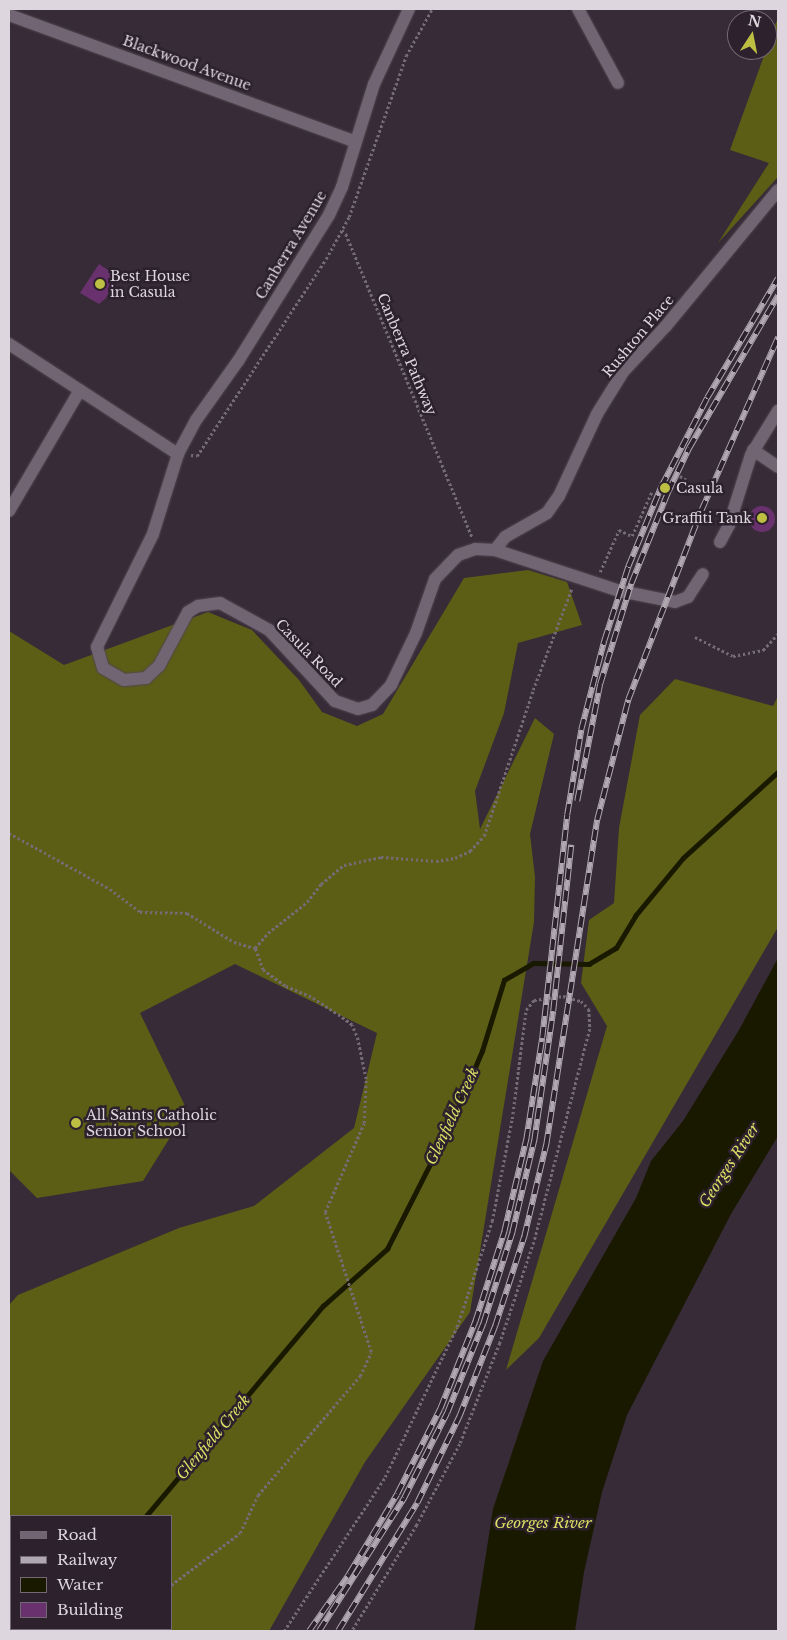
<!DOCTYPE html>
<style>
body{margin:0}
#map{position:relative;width:787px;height:1640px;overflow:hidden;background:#362b37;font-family:"Libre Baskerville",serif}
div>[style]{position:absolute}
.forest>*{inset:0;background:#5d5e15}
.water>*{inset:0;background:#191900}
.stream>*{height:4.5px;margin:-2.25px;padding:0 2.25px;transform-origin:2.25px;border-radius:2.25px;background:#191900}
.building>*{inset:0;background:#69326e}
.round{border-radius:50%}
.path>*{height:2.5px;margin-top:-1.25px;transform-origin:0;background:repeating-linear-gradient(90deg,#756b75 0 2.5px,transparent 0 5px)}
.roads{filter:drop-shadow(0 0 1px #504650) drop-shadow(0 0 1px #504650)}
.minor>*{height:12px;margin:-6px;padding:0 6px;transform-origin:6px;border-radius:6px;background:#726573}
.rail>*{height:5.5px;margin-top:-2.75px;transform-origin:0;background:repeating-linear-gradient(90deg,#2c212d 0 11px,#b0a7b0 0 22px);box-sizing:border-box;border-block:1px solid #b0a7b0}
.dots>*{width:14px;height:14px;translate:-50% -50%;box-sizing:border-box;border:2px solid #2c212d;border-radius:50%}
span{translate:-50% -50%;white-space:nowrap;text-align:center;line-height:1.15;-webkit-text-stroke:5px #2c212d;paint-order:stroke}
.street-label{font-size:14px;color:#ded6de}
.poi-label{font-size:14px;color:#ded6de}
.left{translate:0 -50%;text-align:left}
.right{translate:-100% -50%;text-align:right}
.water-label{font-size:15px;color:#dbde64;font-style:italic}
.frame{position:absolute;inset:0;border:10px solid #ded6de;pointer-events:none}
.legend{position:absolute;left:10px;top:1515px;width:162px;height:115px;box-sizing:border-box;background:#2c212d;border:1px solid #736974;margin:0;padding:6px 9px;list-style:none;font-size:15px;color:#ded6de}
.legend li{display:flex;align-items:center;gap:10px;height:25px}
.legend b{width:25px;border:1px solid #736974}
.north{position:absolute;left:727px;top:10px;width:50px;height:50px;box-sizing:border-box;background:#2c212d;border:1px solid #736974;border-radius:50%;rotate:11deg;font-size:14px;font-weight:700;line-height:20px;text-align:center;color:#ded6de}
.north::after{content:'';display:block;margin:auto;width:18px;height:22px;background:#bdbf43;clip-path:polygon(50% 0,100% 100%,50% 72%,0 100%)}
</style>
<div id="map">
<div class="forest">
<div style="clip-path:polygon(778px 17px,778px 177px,718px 243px,769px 163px,730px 150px)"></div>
<div style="clip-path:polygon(evenodd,528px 570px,567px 582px,582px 625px,518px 643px,504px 713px,475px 791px,480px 829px,535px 718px,554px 734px,530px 834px,535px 877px,534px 922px,470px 1312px,365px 1462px,269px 1631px,9px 1631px,9px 1305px,18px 1295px,179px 1228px,254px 1206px,354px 1128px,377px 1033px,235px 964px,140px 1013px,187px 1110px,143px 1181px,37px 1198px,9px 1170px,9px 631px,64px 665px,208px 612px,252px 630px,299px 680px,322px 712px,357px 726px,383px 714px,464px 578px,528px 570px,11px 1516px,171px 1516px,171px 1629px,11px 1629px,11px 1516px)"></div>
<div style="clip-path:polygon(675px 679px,773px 706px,778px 696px,778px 927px,539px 1338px,506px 1370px,607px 1026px,581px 983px,589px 920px,614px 903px,619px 828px,640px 715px)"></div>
</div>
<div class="water">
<div style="clip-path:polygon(778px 958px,778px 1136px,731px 1214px,627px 1415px,602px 1492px,584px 1572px,575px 1631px,474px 1631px,493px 1509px,543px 1361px,636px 1198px,651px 1161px,683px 1121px,739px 1030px)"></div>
</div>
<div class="stream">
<div style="left:146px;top:1516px;width:275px;rotate:-49.9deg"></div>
<div style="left:323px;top:1306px;width:86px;rotate:-41.7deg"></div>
<div style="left:387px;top:1249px;width:146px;rotate:-63.1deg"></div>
<div style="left:453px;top:1119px;width:74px;rotate:-66.9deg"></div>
<div style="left:482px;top:1051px;width:74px;rotate:-72.8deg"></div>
<div style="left:504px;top:980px;width:34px;rotate:-30deg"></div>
<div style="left:534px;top:963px;width:55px;rotate:1deg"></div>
<div style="left:589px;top:964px;width:31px;rotate:-31deg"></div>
<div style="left:616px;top:948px;width:37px;rotate:-59deg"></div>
<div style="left:635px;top:916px;width:75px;rotate:-50.4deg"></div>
<div style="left:683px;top:858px;width:128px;rotate:-42.2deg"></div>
<div style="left:9px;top:1576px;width:4px;rotate:-56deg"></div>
</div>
<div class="building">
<div style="clip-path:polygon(99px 264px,117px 276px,106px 298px,99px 304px,80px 293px)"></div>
<div class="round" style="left:749px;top:506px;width:26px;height:26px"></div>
</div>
<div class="path">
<div style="left:342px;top:230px;width:6px;rotate:45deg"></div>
<div style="left:346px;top:234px;width:328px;rotate:67.4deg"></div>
<div style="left:191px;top:455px;width:6px;rotate:9deg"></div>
<div style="left:197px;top:456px;width:235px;rotate:-56.8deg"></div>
<div style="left:326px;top:259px;width:48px;rotate:-61.3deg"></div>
<div style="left:349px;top:217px;width:171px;rotate:-70.5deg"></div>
<div style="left:406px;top:56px;width:54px;rotate:-61deg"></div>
<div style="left:680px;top:476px;width:8px;rotate:30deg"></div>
<div style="left:600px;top:572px;width:46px;rotate:-65.7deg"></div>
<div style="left:619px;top:530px;width:14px;rotate:25deg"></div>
<div style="left:632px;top:536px;width:49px;rotate:-66deg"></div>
<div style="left:695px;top:637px;width:42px;rotate:26.6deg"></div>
<div style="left:733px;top:656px;width:31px;rotate:-11deg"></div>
<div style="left:763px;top:650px;width:22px;rotate:-47deg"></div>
<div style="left:9px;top:833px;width:115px;rotate:29deg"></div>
<div style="left:110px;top:889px;width:38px;rotate:37deg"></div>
<div style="left:140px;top:912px;width:47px;rotate:1.2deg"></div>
<div style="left:187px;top:913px;width:55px;rotate:31.7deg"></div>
<div style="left:234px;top:942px;width:22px;rotate:16deg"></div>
<div style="left:171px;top:1585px;width:86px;rotate:-37deg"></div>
<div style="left:240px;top:1533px;width:42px;rotate:-64.7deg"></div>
<div style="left:258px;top:1495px;width:157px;rotate:-49.4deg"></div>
<div style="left:360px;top:1376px;width:26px;rotate:-65deg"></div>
<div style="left:371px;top:1352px;width:147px;rotate:-108.2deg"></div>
<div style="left:325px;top:1212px;width:97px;rotate:-66.3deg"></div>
<div style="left:364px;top:1123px;width:44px;rotate:-87.4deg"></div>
<div style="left:366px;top:1079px;width:40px;rotate:-102deg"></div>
<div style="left:358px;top:1040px;width:16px;rotate:-112deg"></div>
<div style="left:352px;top:1025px;width:15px;rotate:-143deg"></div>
<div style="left:340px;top:1016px;width:35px;rotate:-147deg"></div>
<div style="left:311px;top:997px;width:28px;rotate:-157deg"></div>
<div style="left:285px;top:986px;width:27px;rotate:-144deg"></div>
<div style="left:263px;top:970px;width:23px;rotate:-110deg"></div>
<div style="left:255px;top:948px;width:20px;rotate:-49deg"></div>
<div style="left:268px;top:933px;width:50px;rotate:-38.5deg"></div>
<div style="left:307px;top:902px;width:23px;rotate:-52deg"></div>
<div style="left:321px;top:884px;width:30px;rotate:-40deg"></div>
<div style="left:344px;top:865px;width:38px;rotate:-12deg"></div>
<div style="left:381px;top:857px;width:55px;rotate:4.2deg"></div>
<div style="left:436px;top:861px;width:19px;rotate:-9deg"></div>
<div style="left:455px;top:858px;width:17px;rotate:-25deg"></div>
<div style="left:470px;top:851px;width:21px;rotate:-47deg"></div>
<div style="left:484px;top:836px;width:154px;rotate:-71.4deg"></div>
<div style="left:533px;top:690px;width:109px;rotate:-69.1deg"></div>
<div style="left:110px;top:1631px;width:3px;rotate:-45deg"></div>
<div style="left:284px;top:1631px;width:184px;rotate:-56.7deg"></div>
<div style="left:385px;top:1477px;width:166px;rotate:-64.4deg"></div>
<div style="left:457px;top:1327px;width:112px;rotate:-71.7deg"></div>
<div style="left:492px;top:1221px;width:104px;rotate:-78.9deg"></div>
<div style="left:512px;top:1119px;width:110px;rotate:-82.7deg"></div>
<div style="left:526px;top:1010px;width:13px;rotate:-51deg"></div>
<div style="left:534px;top:1000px;width:29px;rotate:-8deg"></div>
<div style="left:563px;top:996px;width:19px;rotate:16deg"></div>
<div style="left:581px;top:1001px;width:11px;rotate:45deg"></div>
<div style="left:589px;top:1009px;width:20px;rotate:87deg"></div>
<div style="left:590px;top:1029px;width:220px;rotate:104.7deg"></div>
<div style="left:534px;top:1242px;width:107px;rotate:108.6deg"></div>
<div style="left:500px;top:1343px;width:109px;rotate:111.6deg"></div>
<div style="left:460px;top:1444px;width:92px;rotate:118deg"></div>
<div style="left:417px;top:1525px;width:124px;rotate:121.5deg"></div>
</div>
<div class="roads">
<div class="minor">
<div style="left:409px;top:9px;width:83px;rotate:115deg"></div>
<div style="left:374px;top:84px;width:108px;rotate:107.3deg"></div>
<div style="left:342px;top:187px;width:31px;rotate:115deg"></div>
<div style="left:329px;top:215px;width:172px;rotate:121.9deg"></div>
<div style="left:238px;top:361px;width:72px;rotate:125.4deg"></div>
<div style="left:196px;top:420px;width:38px;rotate:118deg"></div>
<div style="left:178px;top:454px;width:84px;rotate:107.4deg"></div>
<div style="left:153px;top:534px;width:126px;rotate:116.4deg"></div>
<div style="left:97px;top:647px;width:22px;rotate:74deg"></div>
<div style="left:103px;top:668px;width:24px;rotate:30deg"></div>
<div style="left:124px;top:680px;width:22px;rotate:-5deg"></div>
<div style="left:146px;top:678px;width:18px;rotate:-43deg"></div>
<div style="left:159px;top:666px;width:61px;rotate:-61.8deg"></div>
<div style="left:188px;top:612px;width:12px;rotate:-31deg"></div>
<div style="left:198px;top:606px;width:22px;rotate:-8deg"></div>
<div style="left:220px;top:603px;width:56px;rotate:28.9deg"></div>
<div style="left:269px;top:630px;width:97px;rotate:47.1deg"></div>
<div style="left:335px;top:701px;width:24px;rotate:19deg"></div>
<div style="left:358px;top:709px;width:15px;rotate:-16deg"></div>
<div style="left:372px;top:705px;width:28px;rotate:-46deg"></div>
<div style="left:391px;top:685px;width:58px;rotate:-64.3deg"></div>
<div style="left:416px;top:633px;width:57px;rotate:-70.6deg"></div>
<div style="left:435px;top:579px;width:33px;rotate:-46deg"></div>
<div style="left:458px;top:555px;width:18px;rotate:-19deg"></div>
<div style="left:475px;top:549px;width:20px;rotate:3deg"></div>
<div style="left:495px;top:550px;width:132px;rotate:18.2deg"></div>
<div style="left:620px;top:591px;width:56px;rotate:11.3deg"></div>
<div style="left:675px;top:602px;width:14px;rotate:-21deg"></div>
<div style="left:688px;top:597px;width:27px;rotate:-57deg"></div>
<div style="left:578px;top:9px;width:84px;rotate:61.6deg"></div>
<div style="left:9px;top:15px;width:367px;rotate:20.1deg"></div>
<div style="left:9px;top:344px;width:202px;rotate:33.1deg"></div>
<div style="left:753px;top:450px;width:30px;rotate:34deg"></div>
<div style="left:9px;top:511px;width:140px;rotate:-59.6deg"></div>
<div style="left:720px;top:542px;width:19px;rotate:-62deg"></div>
<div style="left:729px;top:525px;width:73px;rotate:-72.6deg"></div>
<div style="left:751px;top:455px;width:52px;rotate:-58.5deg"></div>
<div style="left:495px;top:550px;width:16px;rotate:-52deg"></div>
<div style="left:505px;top:537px;width:48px;rotate:-29.7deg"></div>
<div style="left:547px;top:513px;width:21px;rotate:-55deg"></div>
<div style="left:559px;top:496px;width:90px;rotate:-65.1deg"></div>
<div style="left:597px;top:414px;width:49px;rotate:-58.2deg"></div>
<div style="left:623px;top:372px;width:63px;rotate:-46.9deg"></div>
<div style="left:666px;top:326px;width:176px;rotate:-50.5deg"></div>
</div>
</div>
<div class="rail">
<div style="left:577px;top:801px;width:119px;rotate:-78.9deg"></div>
<div style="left:600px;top:684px;width:105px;rotate:-72.8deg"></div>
<div style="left:631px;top:584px;width:99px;rotate:-68.1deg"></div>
<div style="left:668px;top:492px;width:49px;rotate:-64.5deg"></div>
<div style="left:689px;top:448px;width:177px;rotate:-59.8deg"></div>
<div style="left:309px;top:1631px;width:70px;rotate:-54.9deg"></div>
<div style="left:349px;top:1574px;width:93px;rotate:-59deg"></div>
<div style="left:397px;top:1494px;width:95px;rotate:-63.2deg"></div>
<div style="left:440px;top:1409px;width:94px;rotate:-68.1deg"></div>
<div style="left:475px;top:1322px;width:95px;rotate:-72.1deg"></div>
<div style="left:504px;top:1232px;width:95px;rotate:-76.6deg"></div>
<div style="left:526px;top:1140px;width:103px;rotate:-81.1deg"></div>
<div style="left:542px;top:1038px;width:224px;rotate:-83.6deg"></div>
<div style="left:567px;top:815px;width:86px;rotate:-80.6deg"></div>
<div style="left:581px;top:730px;width:92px;rotate:-75.5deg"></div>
<div style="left:604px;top:641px;width:78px;rotate:-72deg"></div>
<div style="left:628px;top:567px;width:87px;rotate:-67.6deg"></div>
<div style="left:661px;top:487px;width:100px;rotate:-62.7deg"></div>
<div style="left:707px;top:398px;width:139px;rotate:-59.4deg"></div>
<div style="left:319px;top:1631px;width:158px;rotate:-57.4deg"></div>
<div style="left:404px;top:1498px;width:95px;rotate:-63.2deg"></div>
<div style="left:447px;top:1413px;width:96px;rotate:-68deg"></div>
<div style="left:483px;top:1324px;width:96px;rotate:-72.3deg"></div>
<div style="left:512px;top:1233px;width:95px;rotate:-76.6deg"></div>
<div style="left:534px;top:1141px;width:131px;rotate:-81.7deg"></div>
<div style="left:553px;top:1011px;width:167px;rotate:-83.8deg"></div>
<div style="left:338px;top:1631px;width:150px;rotate:-58.3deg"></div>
<div style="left:417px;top:1503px;width:96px;rotate:-64deg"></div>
<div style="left:459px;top:1417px;width:98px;rotate:-68.4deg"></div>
<div style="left:495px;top:1326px;width:94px;rotate:-72deg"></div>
<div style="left:524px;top:1237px;width:95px;rotate:-76.6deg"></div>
<div style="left:546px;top:1145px;width:329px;rotate:-81.1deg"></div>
<div style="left:597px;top:820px;width:124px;rotate:-75.5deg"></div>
<div style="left:628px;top:700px;width:203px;rotate:-68.9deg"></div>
<div style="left:701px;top:511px;width:190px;rotate:-66.1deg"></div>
</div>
<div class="dots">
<div style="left:100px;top:284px;background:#bdbf43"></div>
<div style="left:665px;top:488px;background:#bdbf43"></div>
<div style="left:762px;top:518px;background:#bdbf43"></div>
<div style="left:76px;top:1123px;background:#bdbf43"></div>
</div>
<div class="street-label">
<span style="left:187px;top:63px;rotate:20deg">Blackwood Avenue</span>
<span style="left:291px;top:245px;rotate:-59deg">Canberra Avenue</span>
<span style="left:638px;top:336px;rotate:-50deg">Rushton Place</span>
<span style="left:407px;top:354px;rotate:67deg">Canberra Pathway</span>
<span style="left:309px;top:653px;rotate:46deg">Casula Road</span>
</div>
<div class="poi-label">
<span class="left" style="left:110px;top:284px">Best House<br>in Casula</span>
<span class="left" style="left:676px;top:488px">Casula</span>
<span class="right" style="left:752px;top:518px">Graffiti Tank</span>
<span class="left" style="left:86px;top:1123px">All Saints Catholic<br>Senior School</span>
</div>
<div class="water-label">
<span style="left:452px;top:1116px;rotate:-65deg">Glenfield Creek</span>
<span style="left:729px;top:1165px;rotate:-57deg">Georges River</span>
<span style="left:213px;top:1437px;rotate:-50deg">Glenfield Creek</span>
<span style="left:543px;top:1523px">Georges River</span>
</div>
<div class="frame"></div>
<ul class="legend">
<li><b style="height:6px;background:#726573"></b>Road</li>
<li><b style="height:6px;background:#b0a7b0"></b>Railway</li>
<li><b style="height:14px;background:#191900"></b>Water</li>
<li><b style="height:14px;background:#69326e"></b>Building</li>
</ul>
<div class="north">N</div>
</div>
